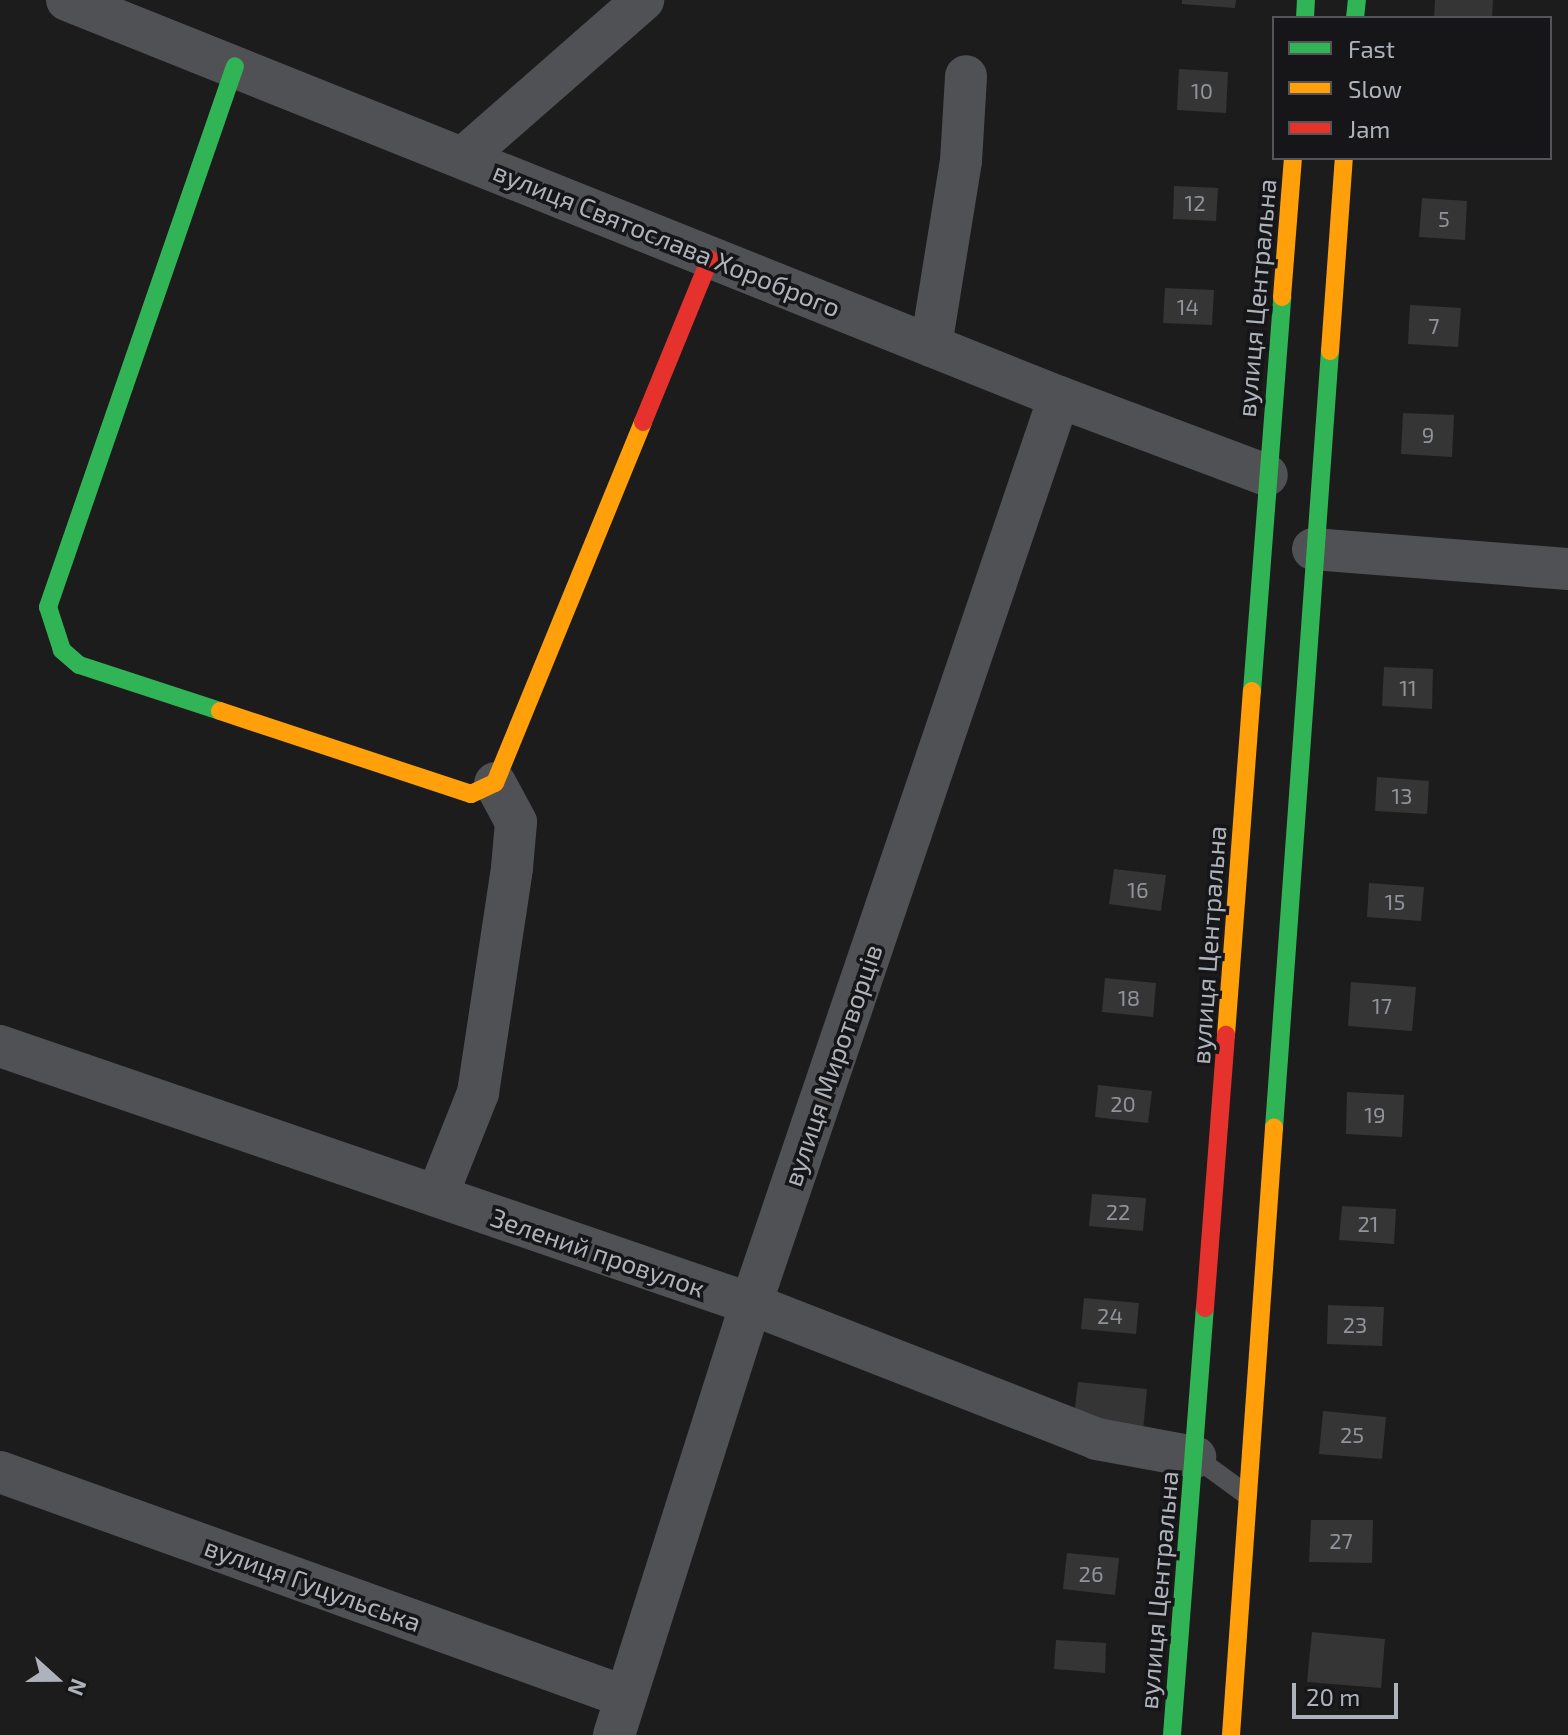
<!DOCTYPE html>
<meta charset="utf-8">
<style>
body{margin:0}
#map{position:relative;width:1568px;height:1735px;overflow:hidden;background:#1c1c1c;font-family:"Exo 2",sans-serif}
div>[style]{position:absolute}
.building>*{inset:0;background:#353536}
.lane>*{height:20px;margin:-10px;padding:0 10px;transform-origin:10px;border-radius:10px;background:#505154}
.street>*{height:42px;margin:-21px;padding:0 21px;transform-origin:21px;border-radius:21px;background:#505154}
.fast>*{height:18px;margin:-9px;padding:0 9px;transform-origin:9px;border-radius:9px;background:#30b455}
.slow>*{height:18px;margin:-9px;padding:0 9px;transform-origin:9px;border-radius:9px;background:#ff9f0a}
.jam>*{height:18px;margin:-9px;padding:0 9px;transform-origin:9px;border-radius:9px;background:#e5322d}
span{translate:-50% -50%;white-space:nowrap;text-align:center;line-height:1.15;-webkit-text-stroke:7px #161618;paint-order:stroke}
.number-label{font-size:22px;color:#90949a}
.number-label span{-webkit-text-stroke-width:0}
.street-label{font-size:26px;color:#aeb3bb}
.legend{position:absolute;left:1272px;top:16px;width:280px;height:144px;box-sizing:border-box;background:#161618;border:2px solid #535559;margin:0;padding:10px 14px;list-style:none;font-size:24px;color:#aeb3bb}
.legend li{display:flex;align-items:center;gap:16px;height:40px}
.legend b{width:40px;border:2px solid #535559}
.north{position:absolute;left:16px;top:1639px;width:80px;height:80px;-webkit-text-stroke:6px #161618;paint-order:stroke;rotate:111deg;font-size:22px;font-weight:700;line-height:32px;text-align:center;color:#aeb3bb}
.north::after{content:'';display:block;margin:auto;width:28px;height:36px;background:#aeb3bb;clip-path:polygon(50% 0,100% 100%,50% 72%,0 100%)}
.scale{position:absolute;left:1292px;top:1683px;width:106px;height:36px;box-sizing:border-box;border:4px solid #aeb3bb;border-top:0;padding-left:10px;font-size:24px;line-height:28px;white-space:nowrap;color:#aeb3bb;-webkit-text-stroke:6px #161618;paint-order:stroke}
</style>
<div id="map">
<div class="building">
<div style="clip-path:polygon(1182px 0,1236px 0,1235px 8px,1182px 4px)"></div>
<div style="clip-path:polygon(1435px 0,1493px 0,1492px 18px,1434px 18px)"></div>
<div style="clip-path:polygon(1179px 69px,1228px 72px,1226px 113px,1177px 110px)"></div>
<div style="clip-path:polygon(1174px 186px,1218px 188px,1216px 221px,1173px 219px)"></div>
<div style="clip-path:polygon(1422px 198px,1467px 201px,1465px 240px,1419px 237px)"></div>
<div style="clip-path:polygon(1165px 288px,1214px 290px,1212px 325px,1163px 323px)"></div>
<div style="clip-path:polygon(1410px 305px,1461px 308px,1458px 347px,1408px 344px)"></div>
<div style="clip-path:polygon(1403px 413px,1454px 415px,1452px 457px,1401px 454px)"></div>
<div style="clip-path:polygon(1384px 667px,1433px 669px,1432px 709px,1382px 706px)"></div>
<div style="clip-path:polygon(1377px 777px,1429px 781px,1427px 814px,1375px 811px)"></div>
<div style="clip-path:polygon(1114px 869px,1166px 875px,1161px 911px,1109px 904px)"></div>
<div style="clip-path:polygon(1369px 883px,1424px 887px,1421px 921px,1367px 917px)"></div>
<div style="clip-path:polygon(1105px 978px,1156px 983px,1153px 1017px,1102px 1012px)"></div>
<div style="clip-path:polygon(1351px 982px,1416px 987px,1412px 1031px,1348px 1026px)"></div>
<div style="clip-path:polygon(1098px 1085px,1152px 1091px,1148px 1123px,1095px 1117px)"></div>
<div style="clip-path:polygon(1347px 1092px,1404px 1095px,1402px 1137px,1346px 1134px)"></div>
<div style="clip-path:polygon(1092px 1194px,1146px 1198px,1143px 1231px,1089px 1226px)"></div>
<div style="clip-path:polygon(1342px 1206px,1396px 1209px,1394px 1244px,1339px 1240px)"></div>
<div style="clip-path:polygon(1084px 1298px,1139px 1303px,1136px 1334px,1081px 1329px)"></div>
<div style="clip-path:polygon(1328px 1305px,1384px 1307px,1382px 1346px,1327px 1344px)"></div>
<div style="clip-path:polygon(1078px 1382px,1147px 1389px,1143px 1431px,1073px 1424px)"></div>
<div style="clip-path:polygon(1323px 1411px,1386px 1417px,1382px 1459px,1319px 1454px)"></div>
<div style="clip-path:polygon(1311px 1520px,1373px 1520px,1372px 1563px,1309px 1562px)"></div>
<div style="clip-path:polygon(1067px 1553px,1119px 1558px,1115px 1595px,1063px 1589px)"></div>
<div style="clip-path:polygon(1312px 1632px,1385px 1639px,1381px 1688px,1307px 1682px)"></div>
<div style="clip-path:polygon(1056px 1640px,1106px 1643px,1105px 1673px,1054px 1669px)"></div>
</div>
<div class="lane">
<div style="left:1195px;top:1457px;width:64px;rotate:36.2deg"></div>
</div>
<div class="street">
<div style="left:67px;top:0;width:1068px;rotate:21.81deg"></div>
<div style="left:1059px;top:397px;width:222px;rotate:20.6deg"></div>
<div style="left:465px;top:156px;width:237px;rotate:-41.2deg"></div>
<div style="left:931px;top:346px;width:187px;rotate:-80.8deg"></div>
<div style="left:961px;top:161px;width:85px;rotate:-86.6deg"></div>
<div style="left:1313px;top:549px;width:256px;rotate:4.5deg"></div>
<div style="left:0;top:1046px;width:794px;rotate:18.96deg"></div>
<div style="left:751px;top:1304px;width:371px;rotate:21.3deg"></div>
<div style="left:1097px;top:1439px;width:100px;rotate:10.4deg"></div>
<div style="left:437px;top:1196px;width:111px;rotate:-68.3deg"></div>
<div style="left:478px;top:1093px;width:228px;rotate:-81.4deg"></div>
<div style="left:512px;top:868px;width:46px;rotate:-85deg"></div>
<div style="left:516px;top:822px;width:44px;rotate:-118.3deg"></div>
<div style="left:0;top:1472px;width:665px;rotate:19.77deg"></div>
<div style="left:614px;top:1735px;width:452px;rotate:-72.4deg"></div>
<div style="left:751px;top:1304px;width:958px;rotate:-71.24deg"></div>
</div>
<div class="fast">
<div style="left:1305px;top:18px;width:18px;rotate:-87deg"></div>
<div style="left:1355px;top:18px;width:18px;rotate:-84deg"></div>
<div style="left:1252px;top:691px;width:395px;rotate:-85.6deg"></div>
<div style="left:220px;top:711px;width:148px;rotate:-161.9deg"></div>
<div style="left:79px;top:665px;width:23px;rotate:-139deg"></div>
<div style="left:62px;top:650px;width:45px;rotate:-108deg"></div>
<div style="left:48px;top:607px;width:572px;rotate:-70.93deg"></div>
<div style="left:1274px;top:1128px;width:779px;rotate:-85.88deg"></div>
<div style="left:1172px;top:1735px;width:428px;rotate:-85.6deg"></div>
</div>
<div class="slow">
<div style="left:1282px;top:297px;width:139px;rotate:-85.5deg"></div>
<div style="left:1330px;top:351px;width:194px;rotate:-85.9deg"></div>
<div style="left:220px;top:711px;width:264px;rotate:18.3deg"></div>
<div style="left:471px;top:794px;width:26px;rotate:-25deg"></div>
<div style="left:495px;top:783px;width:390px;rotate:-67.7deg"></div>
<div style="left:1226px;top:1035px;width:345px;rotate:-85.7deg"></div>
<div style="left:1231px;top:1735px;width:609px;rotate:-85.95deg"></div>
</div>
<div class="jam">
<div style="left:643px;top:422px;width:176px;rotate:-67.7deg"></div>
<div style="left:1205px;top:1308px;width:274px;rotate:-85.6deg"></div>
</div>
<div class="number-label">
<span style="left:1202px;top:91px">10</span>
<span style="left:1195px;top:203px">12</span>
<span style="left:1444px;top:219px">5</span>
<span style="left:1188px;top:307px">14</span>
<span style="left:1434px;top:326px">7</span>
<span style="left:1428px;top:435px">9</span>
<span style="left:1408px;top:688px">11</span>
<span style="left:1402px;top:796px">13</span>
<span style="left:1138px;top:890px">16</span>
<span style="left:1395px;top:902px">15</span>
<span style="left:1129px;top:998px">18</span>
<span style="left:1382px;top:1006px">17</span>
<span style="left:1123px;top:1104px">20</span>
<span style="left:1375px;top:1115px">19</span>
<span style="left:1118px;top:1212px">22</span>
<span style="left:1368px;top:1224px">21</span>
<span style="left:1110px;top:1316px">24</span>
<span style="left:1355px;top:1325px">23</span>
<span style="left:1352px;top:1435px">25</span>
<span style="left:1341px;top:1541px">27</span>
<span style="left:1091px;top:1574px">26</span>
</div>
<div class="street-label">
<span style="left:667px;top:239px;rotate:22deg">вулиця Святослава Хороброго</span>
<span style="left:1256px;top:298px;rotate:-85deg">вулиця Центральна</span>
<span style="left:1208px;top:945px;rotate:-86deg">вулиця Центральна</span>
<span style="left:832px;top:1065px;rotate:-71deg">вулиця Миротворців</span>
<span style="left:598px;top:1252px;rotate:19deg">Зелений провулок</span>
<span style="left:313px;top:1584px;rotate:20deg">вулиця Гуцульська</span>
<span style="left:1158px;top:1590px;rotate:-85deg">вулиця Центральна</span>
</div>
<ul class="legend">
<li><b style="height:10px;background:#30b455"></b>Fast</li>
<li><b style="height:10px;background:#ff9f0a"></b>Slow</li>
<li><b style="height:10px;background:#e5322d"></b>Jam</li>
</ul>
<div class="north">N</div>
<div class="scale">20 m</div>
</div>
